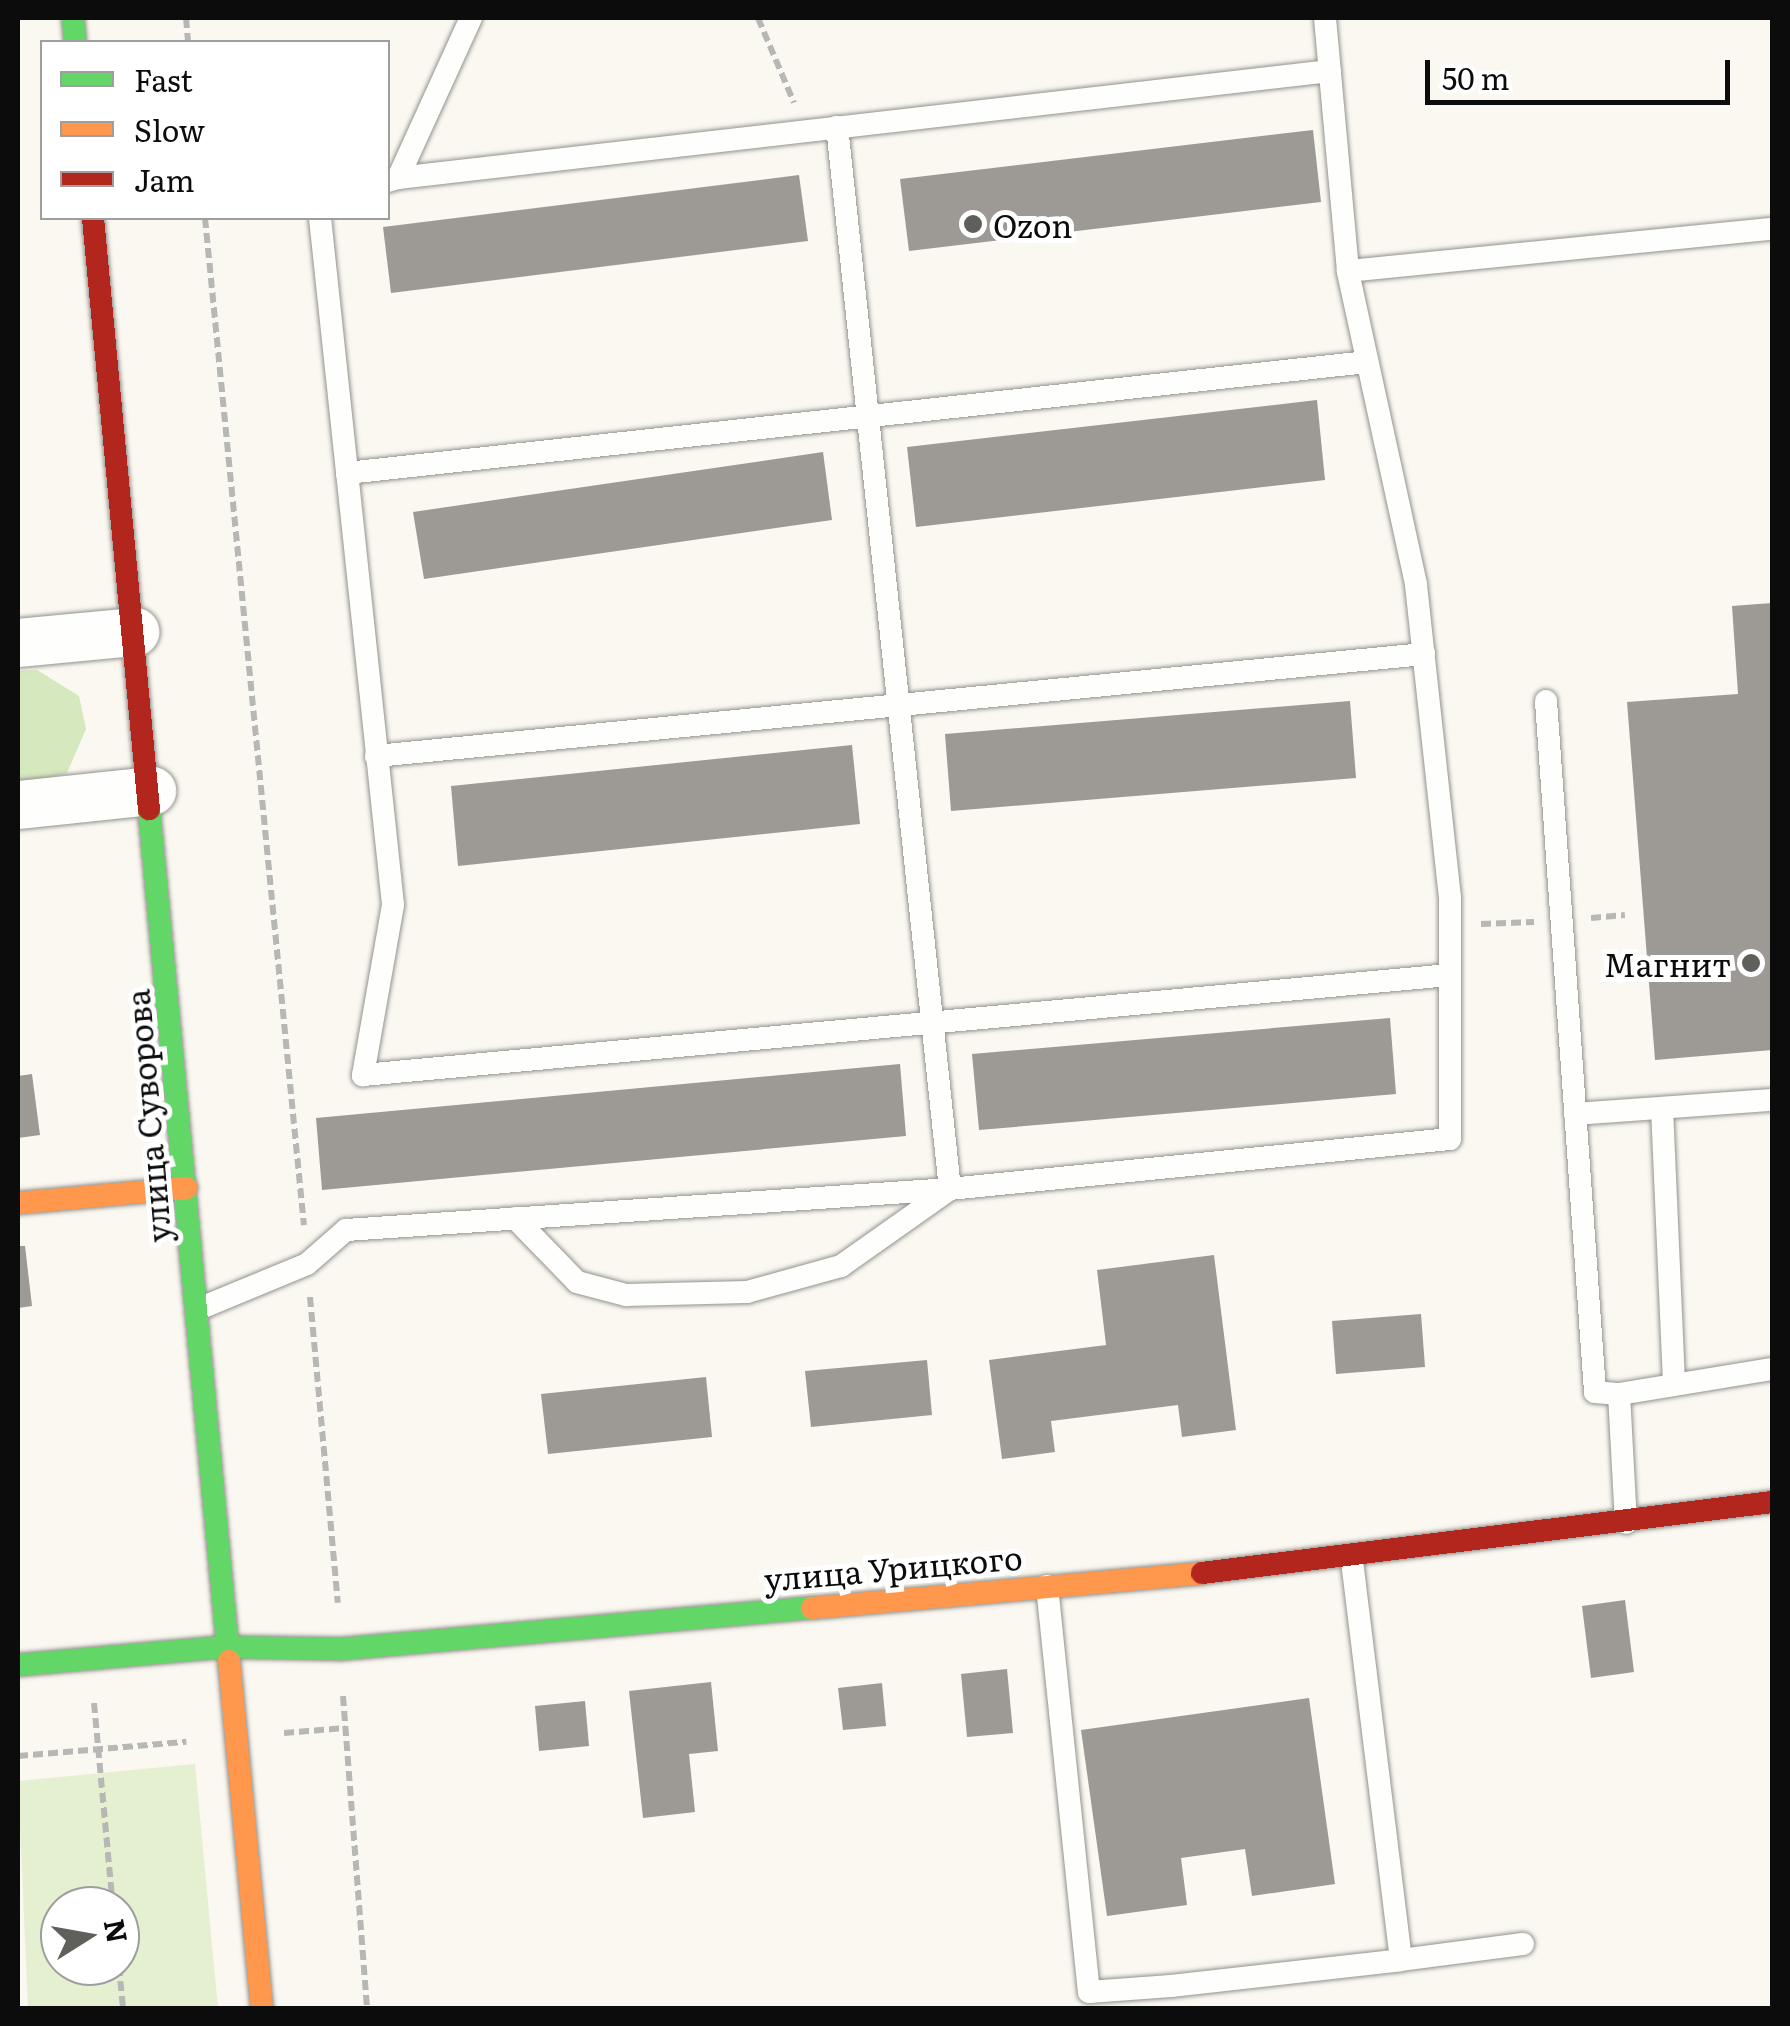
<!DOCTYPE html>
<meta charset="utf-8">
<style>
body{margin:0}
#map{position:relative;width:1790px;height:2026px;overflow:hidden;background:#faf8f0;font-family:Literata,serif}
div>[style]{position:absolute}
.green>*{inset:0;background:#e5f0d0}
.forest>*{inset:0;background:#d5e8be}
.building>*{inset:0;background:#9d9a96}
.path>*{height:6px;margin-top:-3px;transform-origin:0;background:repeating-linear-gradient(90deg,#b7b7b5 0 10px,transparent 0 15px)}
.roads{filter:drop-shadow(0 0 2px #93928f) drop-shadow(0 0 2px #93928f)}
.lane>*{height:22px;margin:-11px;padding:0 11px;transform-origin:11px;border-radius:11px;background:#fefefd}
.street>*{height:48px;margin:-24px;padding:0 24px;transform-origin:24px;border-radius:24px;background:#fefefd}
.fast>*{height:22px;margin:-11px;padding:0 11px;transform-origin:11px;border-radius:11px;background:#63d668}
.slow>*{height:22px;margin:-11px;padding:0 11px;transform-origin:11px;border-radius:11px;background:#ff974d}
.jam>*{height:22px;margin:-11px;padding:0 11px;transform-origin:11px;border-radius:11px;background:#b3261e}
.dots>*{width:28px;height:28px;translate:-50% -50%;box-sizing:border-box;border:5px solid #fff;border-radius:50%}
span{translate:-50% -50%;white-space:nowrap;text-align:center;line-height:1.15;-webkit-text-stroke:10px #fff;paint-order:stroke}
.poi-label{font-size:32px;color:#0c0c0c}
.left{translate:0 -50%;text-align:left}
.right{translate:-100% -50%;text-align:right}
.street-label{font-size:32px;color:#0c0c0c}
.frame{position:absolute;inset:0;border:20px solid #0c0c0c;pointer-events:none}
.legend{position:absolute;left:40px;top:40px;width:350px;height:180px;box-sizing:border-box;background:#fff;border:2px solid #9e9e9e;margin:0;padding:12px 18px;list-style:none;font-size:30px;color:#0c0c0c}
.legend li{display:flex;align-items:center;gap:20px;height:50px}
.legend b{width:50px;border:2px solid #9e9e9e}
.north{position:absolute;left:40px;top:1886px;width:100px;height:100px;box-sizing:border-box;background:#fff;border:2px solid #9e9e9e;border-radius:50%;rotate:79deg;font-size:28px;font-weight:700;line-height:40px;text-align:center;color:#0c0c0c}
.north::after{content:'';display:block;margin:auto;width:35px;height:45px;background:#5f5f5c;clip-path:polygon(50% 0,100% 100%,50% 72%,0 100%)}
.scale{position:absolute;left:1425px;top:60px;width:305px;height:45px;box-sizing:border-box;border:5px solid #0c0c0c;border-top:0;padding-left:12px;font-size:30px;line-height:35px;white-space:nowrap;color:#0c0c0c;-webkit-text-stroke:8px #fff;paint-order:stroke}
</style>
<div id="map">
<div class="green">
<div style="clip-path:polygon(evenodd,195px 1764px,218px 2008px,28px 2008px,18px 1781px,195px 1764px,60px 1906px,120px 1906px,120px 1966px,60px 1966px,60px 1906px)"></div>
</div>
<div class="forest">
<div style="clip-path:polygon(37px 670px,79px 696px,86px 729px,67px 773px,18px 785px,18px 671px)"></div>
</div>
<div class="building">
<div style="clip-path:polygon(1313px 130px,1321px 202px,909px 251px,900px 179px)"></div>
<div style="clip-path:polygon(799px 175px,808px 241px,391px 293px,383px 227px)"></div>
<div style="clip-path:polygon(1317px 400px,1325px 480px,916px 527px,907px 447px)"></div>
<div style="clip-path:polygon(823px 452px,832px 520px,424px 579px,413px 512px)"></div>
<div style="clip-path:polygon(1772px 603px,1772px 1050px,1655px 1060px,1627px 702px,1738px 694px,1732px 606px)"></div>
<div style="clip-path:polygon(1350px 701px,1356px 778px,951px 811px,945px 734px)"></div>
<div style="clip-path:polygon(852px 745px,860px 824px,458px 866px,451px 786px)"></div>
<div style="clip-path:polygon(1390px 1018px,1396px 1094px,979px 1130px,972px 1054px)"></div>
<div style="clip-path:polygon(900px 1064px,906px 1136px,322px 1190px,316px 1118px)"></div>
<div style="clip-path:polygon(32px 1074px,40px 1135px,18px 1138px,18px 1076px)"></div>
<div style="clip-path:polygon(18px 1246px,25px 1246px,32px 1306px,18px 1308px)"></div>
<div style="clip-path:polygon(1214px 1255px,1236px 1430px,1182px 1437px,1178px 1405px,1051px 1421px,1055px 1452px,1002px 1459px,989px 1360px,1106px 1345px,1097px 1270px)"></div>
<div style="clip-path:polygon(1421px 1314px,1425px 1367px,1336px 1374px,1332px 1321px)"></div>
<div style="clip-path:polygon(927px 1360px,932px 1415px,811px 1427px,805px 1371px)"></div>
<div style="clip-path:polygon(706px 1377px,712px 1437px,548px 1454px,541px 1394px)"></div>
<div style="clip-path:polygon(1625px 1600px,1634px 1672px,1591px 1678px,1582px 1606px)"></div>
<div style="clip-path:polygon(1007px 1669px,1013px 1733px,967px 1737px,961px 1674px)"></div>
<div style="clip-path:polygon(711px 1682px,718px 1751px,689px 1754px,695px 1812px,643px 1818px,629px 1691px)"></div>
<div style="clip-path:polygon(882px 1683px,886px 1726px,843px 1730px,838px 1688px)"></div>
<div style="clip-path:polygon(1309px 1698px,1335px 1884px,1252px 1896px,1245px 1849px,1181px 1858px,1187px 1905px,1107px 1916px,1081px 1730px)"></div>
<div style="clip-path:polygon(585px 1701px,589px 1746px,539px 1751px,535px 1706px)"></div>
</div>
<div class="path">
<div style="left:186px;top:18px;width:24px;rotate:85deg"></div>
<div style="left:758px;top:18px;width:92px;rotate:67deg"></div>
<div style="left:205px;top:218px;width:1012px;rotate:84.39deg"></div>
<div style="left:1591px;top:918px;width:34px;rotate:-5deg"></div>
<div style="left:1481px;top:924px;width:53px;rotate:-2.2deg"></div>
<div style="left:310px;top:1297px;width:307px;rotate:84.8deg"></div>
<div style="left:343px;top:1696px;width:313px;rotate:85.6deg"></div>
<div style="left:94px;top:1703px;width:204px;rotate:84.7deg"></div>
<div style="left:284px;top:1733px;width:61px;rotate:-4.7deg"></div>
<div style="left:18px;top:1756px;width:169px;rotate:-4.8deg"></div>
<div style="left:119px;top:1966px;width:42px;rotate:84.6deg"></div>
</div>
<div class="roads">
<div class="lane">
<div style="left:398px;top:178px;width:938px;rotate:-6.55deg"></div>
<div style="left:388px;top:181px;width:10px;rotate:-17deg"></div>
<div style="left:398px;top:178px;width:176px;rotate:-65.5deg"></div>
<div style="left:320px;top:218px;width:691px;rotate:83.93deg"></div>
<div style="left:393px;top:905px;width:173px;rotate:100deg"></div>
<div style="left:363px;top:1075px;width:1091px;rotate:-5.26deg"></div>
<div style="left:1348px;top:271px;width:426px;rotate:-5.7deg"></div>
<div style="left:347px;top:473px;width:1026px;rotate:-6.21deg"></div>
<div style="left:1546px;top:701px;width:693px;rotate:85.94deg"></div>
<div style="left:1595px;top:1392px;width:24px;rotate:5deg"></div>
<div style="left:1619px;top:1394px;width:129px;rotate:86.9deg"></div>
<div style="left:376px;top:756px;width:1053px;rotate:-5.56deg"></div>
<div style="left:1662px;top:1108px;width:273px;rotate:87.5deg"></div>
<div style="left:1575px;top:1114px;width:197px;rotate:-4.1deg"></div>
<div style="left:515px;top:1218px;width:89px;rotate:45.9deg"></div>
<div style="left:577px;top:1282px;width:51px;rotate:14.9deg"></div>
<div style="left:626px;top:1295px;width:121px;rotate:-1.4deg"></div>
<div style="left:747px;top:1292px;width:98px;rotate:-15.5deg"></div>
<div style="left:841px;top:1266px;width:133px;rotate:-35.2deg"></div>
<div style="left:950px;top:1189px;width:1068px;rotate:-96.07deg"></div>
<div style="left:196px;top:1310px;width:120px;rotate:-22.5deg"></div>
<div style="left:307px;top:1264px;width:52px;rotate:-41.1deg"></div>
<div style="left:346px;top:1230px;width:605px;rotate:-3.88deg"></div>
<div style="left:950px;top:1189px;width:502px;rotate:-5.71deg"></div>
<div style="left:1450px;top:1139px;width:241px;rotate:-90deg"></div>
<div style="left:1450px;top:898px;width:316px;rotate:-96.2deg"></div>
<div style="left:1416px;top:584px;width:320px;rotate:-102.3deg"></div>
<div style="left:1348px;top:271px;width:254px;rotate:-95.2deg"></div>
<div style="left:1619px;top:1394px;width:155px;rotate:-9.3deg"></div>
<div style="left:1047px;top:1586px;width:408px;rotate:84.1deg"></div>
<div style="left:1089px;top:1992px;width:82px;rotate:-4.2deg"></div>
<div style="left:1171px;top:1986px;width:231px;rotate:-6.4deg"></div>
<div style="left:1401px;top:1960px;width:403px;rotate:-97deg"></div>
<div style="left:1401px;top:1960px;width:123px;rotate:-7.5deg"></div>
</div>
<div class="street">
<div style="left:18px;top:643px;width:118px;rotate:-5.4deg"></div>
<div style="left:18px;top:805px;width:135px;rotate:-6deg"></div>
</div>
<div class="fast">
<div style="left:73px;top:18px;width:24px;rotate:85deg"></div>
<div style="left:149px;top:809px;width:856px;rotate:84.64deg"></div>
<div style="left:18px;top:1665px;width:208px;rotate:-5deg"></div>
<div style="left:225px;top:1647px;width:116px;rotate:1deg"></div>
<div style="left:341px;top:1649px;width:473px;rotate:-5deg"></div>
</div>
<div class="slow">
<div style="left:18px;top:1203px;width:169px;rotate:-5.1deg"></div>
<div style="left:812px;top:1608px;width:392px;rotate:-5.1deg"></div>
<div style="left:229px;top:1661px;width:349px;rotate:84.6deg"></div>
</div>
<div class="jam">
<div style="left:93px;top:218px;width:594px;rotate:84.59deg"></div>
<div style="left:1202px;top:1573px;width:574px;rotate:-7.1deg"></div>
</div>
</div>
<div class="dots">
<div style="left:973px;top:224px;background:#5f5f5c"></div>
<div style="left:1751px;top:963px;background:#5f5f5c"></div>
</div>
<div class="poi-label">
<span class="left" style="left:993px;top:224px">Ozon</span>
<span class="right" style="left:1731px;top:963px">Магнит</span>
</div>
<div class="street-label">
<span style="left:147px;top:1116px;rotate:-95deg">улица Суворова</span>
<span style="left:893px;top:1567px;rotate:-5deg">улица Урицкого</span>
</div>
<div class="frame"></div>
<ul class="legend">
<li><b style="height:12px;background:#63d668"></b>Fast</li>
<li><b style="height:12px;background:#ff974d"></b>Slow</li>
<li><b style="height:12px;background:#b3261e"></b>Jam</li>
</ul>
<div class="north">N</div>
<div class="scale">50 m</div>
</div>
